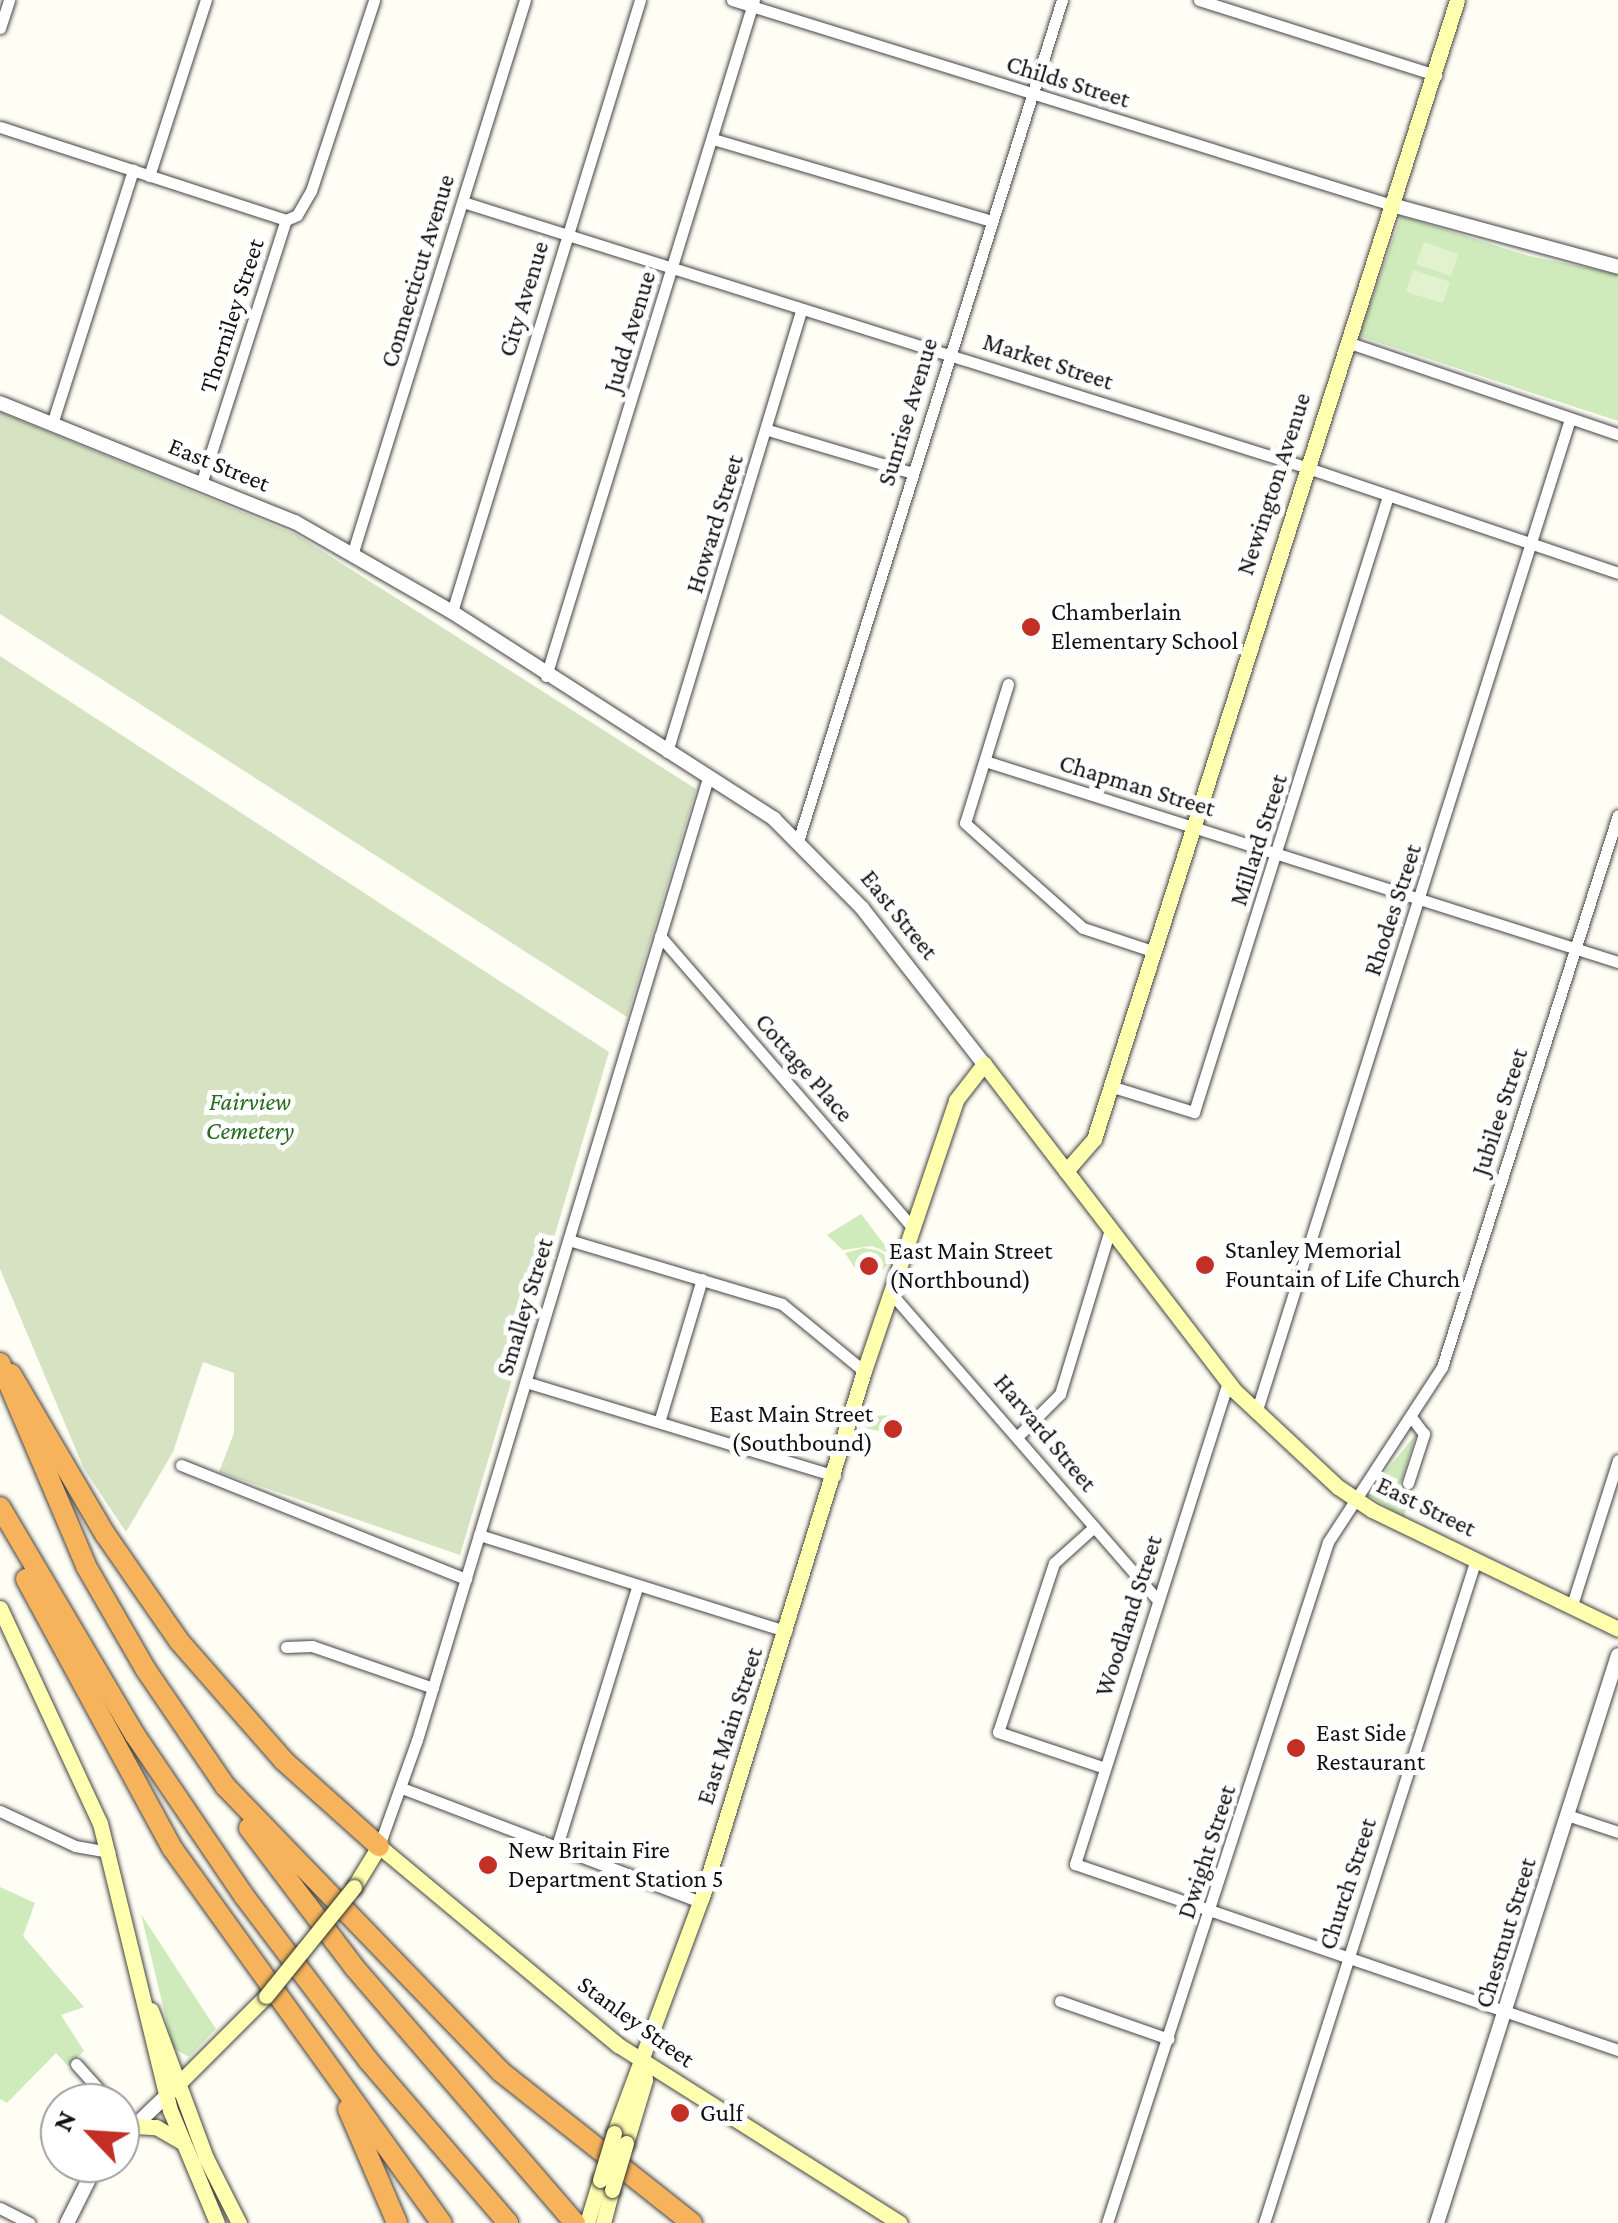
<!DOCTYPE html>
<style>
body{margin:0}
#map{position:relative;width:1618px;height:2223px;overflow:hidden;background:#fffef4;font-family:"Crimson Pro",serif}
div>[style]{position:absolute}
.green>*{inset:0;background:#cfebbc}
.cemetery>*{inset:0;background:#d5e3c3}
.pitch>*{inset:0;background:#e2f2ce}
.roads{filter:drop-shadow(0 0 2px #444) drop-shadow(0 0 2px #444)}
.minor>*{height:11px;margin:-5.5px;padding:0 5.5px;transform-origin:5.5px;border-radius:5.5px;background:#fff}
.tertiary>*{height:14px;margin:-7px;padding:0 7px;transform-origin:7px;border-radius:7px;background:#fff}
.secondary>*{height:15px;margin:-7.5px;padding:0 7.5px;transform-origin:7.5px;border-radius:7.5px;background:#ffffaf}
.motorway>*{height:20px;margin:-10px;padding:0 10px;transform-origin:10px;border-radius:10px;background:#f6b35c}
.bridges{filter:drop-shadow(0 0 2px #333) drop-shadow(0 0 2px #333)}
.secondary-bridge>*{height:15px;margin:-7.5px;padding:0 7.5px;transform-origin:7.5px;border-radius:7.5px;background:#ffffaf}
.dots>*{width:28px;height:28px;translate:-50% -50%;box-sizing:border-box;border:5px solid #fff;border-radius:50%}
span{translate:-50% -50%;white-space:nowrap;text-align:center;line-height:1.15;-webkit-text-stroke:10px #fff;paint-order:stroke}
.street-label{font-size:25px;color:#111}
.poi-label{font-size:25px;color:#111}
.left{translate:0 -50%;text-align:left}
.right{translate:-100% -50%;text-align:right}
.park-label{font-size:25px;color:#266b1e;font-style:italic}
.north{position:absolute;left:40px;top:2083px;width:100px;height:100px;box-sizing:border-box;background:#fff;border:2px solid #a0a0a0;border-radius:50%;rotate:295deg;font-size:28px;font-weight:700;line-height:40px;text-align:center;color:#111}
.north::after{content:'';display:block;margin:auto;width:35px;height:45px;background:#c42f25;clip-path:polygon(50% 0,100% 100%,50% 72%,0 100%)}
</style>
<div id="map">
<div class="green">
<div style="clip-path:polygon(1401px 216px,1529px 256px,1618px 274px,1618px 421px,1359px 336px)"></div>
<div style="clip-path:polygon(861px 1214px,890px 1252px,889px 1253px,872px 1246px,843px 1250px,827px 1235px)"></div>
<div style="clip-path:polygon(863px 1248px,877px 1250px,892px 1259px,882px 1271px,856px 1270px,845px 1253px)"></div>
<div style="clip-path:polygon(894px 1415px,901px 1435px,863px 1428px,872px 1416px)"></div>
<div style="clip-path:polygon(1416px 1434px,1400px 1485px,1412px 1490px,1404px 1517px,1367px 1495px)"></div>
<div style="clip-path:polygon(0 1887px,35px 1903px,23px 1936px,84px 2007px,61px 2015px,84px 2051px,68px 2066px,56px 2053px,7px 2103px,0 2099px)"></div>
<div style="clip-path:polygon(141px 1914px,216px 2029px,189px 2057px,173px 2048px)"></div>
</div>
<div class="cemetery">
<div style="clip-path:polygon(0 412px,297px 535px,696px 789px,627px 1017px,0 614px)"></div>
<div style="clip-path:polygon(0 656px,609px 1052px,460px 1555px,219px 1472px,234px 1433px,234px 1373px,203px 1362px,173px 1452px,126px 1532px,84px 1469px,0 1269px)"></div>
</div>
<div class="pitch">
<div style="clip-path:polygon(1424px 242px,1458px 254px,1451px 276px,1416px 264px)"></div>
<div style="clip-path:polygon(1413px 270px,1450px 282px,1443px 303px,1406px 292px)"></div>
</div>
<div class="roads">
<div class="minor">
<div style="left:732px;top:0;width:691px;rotate:17.26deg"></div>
<div style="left:1199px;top:0;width:249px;rotate:17.6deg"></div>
<div style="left:0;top:28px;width:29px;rotate:-72deg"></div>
<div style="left:0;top:127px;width:301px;rotate:18deg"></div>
<div style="left:713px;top:139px;width:290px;rotate:16.4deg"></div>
<div style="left:149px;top:176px;width:185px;rotate:-72.1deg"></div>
<div style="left:463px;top:202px;width:883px;rotate:17.47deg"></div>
<div style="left:1305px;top:467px;width:330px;rotate:18.7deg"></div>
<div style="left:1347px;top:342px;width:286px;rotate:18.8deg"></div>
<div style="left:52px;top:424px;width:267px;rotate:-72.3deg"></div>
<div style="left:768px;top:430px;width:150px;rotate:16.6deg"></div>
<div style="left:201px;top:484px;width:277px;rotate:-72.2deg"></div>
<div style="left:286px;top:220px;width:12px;rotate:-24deg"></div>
<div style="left:297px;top:215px;width:28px;rotate:-60deg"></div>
<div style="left:311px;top:191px;width:201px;rotate:-71.7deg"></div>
<div style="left:352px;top:555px;width:581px;rotate:-72.69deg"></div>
<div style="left:452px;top:612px;width:640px;rotate:-72.92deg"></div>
<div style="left:546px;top:676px;width:707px;rotate:-72.9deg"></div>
<div style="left:1008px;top:684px;width:145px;rotate:107.2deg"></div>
<div style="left:965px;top:823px;width:158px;rotate:41.7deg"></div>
<div style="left:1083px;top:928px;width:73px;rotate:18.4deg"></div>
<div style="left:667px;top:752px;width:463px;rotate:-73.1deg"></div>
<div style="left:985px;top:761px;width:664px;rotate:17.62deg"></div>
<div style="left:799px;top:838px;width:878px;rotate:-72.58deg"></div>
<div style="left:660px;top:936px;width:388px;rotate:49.1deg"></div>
<div style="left:1110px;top:1086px;width:88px;rotate:17.2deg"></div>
<div style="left:1194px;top:1112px;width:646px;rotate:-72.52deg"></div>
<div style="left:569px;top:1240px;width:222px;rotate:16.7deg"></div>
<div style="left:782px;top:1304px;width:106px;rotate:39.3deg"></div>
<div style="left:896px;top:1299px;width:398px;rotate:49deg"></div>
<div style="left:526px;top:1382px;width:323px;rotate:16.9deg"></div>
<div style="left:1228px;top:1382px;width:506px;rotate:107.61deg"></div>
<div style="left:1075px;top:1864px;width:574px;rotate:18.91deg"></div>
<div style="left:1256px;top:1413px;width:1042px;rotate:-72.47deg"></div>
<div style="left:660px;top:1419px;width:146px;rotate:-73.3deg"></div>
<div style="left:1019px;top:1435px;width:58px;rotate:-45deg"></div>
<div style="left:1060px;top:1394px;width:172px;rotate:-73.1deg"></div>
<div style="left:181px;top:1465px;width:307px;rotate:21.8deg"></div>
<div style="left:1408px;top:1483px;width:52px;rotate:-71.9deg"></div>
<div style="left:1424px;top:1434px;width:20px;rotate:-127deg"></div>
<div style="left:1094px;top:1527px;width:54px;rotate:138deg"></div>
<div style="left:1054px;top:1563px;width:178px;rotate:108.3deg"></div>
<div style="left:998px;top:1732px;width:113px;rotate:18.6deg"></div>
<div style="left:479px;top:1535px;width:322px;rotate:17.4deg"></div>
<div style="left:1572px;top:1605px;width:152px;rotate:-72.4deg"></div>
<div style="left:286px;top:1647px;width:26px;rotate:-2deg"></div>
<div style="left:312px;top:1646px;width:128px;rotate:19.1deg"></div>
<div style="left:402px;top:1788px;width:319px;rotate:20.9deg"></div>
<div style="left:0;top:1811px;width:83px;rotate:25deg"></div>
<div style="left:75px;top:1846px;width:35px;rotate:10deg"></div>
<div style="left:1567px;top:1815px;width:54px;rotate:18.4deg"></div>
<div style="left:379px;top:1846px;width:113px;rotate:-70.3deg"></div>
<div style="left:417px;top:1740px;width:1005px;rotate:-73.17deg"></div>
<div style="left:557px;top:1846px;width:273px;rotate:-72.8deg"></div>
<div style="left:1060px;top:2001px;width:115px;rotate:19.2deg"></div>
<div style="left:76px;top:2064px;width:52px;rotate:48.1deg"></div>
<div style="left:120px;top:2113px;width:20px;rotate:49deg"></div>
<div style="left:0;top:2208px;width:33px;rotate:27deg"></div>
<div style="left:1107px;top:2223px;width:716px;rotate:-72.02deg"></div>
<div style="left:1328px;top:1542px;width:209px;rotate:-56.9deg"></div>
<div style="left:1442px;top:1367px;width:579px;rotate:-72.32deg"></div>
<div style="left:1264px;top:2223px;width:697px;rotate:-72.29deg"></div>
</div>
<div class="tertiary">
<div style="left:1392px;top:205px;width:234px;rotate:15.3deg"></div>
<div style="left:0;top:403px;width:318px;rotate:22deg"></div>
<div style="left:295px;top:522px;width:181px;rotate:29.8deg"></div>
<div style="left:452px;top:612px;width:383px;rotate:32.7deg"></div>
<div style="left:774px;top:819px;width:125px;rotate:45.3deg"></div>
<div style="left:862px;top:908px;width:198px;rotate:52deg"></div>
<div style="left:120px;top:2140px;width:64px;rotate:-43.7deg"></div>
<div style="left:67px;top:2223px;width:67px;rotate:-63.4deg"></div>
<div style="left:1437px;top:2223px;width:596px;rotate:-72.32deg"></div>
</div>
<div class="secondary">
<div style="left:1066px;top:1171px;width:43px;rotate:-48.8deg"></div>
<div style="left:1094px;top:1139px;width:1195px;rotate:-72.32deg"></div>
<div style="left:0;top:1608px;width:237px;rotate:65.1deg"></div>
<div style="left:100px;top:1823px;width:295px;rotate:76.3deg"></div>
<div style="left:170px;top:2110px;width:122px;rotate:67.4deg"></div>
<div style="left:354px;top:1887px;width:48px;rotate:-58.6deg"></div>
<div style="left:379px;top:1846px;width:311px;rotate:39.8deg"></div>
<div style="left:618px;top:2045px;width:333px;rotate:32.3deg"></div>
<div style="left:151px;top:2010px;width:158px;rotate:69.6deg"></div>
<div style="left:206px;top:2158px;width:73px;rotate:63.1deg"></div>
<div style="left:172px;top:2090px;width:133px;rotate:-45deg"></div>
<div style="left:134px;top:2126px;width:22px;rotate:3deg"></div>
<div style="left:156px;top:2127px;width:28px;rotate:30deg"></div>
<div style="left:614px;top:2133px;width:252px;rotate:-69.6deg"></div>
<div style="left:702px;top:1897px;width:550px;rotate:-72.88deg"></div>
<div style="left:864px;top:1371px;width:286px;rotate:-71.2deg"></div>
<div style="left:956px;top:1100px;width:46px;rotate:-52.1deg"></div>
<div style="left:984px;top:1064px;width:412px;rotate:52.5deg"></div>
<div style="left:1235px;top:1391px;width:141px;rotate:43deg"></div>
<div style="left:1338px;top:1487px;width:41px;rotate:34.1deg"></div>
<div style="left:1372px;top:1510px;width:273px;rotate:25.8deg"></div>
<div style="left:626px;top:2143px;width:66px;rotate:-73.2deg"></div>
<div style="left:645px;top:2080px;width:17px;rotate:-97deg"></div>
<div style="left:587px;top:2223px;width:45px;rotate:-73.2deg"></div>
<div style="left:603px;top:2223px;width:34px;rotate:-75deg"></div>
</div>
<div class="motorway">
<div style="left:0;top:1363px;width:220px;rotate:67deg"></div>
<div style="left:86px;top:1566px;width:120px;rotate:60deg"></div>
<div style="left:146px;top:1670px;width:140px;rotate:55.7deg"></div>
<div style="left:225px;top:1786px;width:396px;rotate:46deg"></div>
<div style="left:500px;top:2071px;width:245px;rotate:38.4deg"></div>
<div style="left:11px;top:1374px;width:186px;rotate:59.6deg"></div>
<div style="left:105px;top:1534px;width:130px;rotate:55.3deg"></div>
<div style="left:179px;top:1641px;width:158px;rotate:48.8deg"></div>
<div style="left:283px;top:1760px;width:129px;rotate:41.9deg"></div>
<div style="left:0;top:1507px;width:265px;rotate:59.4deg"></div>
<div style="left:135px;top:1735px;width:194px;rotate:55.9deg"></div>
<div style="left:244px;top:1896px;width:206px;rotate:52.9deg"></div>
<div style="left:368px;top:2060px;width:215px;rotate:49.3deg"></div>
<div style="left:26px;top:1579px;width:306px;rotate:61.5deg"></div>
<div style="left:172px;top:1848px;width:462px;rotate:54.3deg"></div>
<div style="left:249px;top:1828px;width:174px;rotate:52.9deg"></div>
<div style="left:354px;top:1967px;width:338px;rotate:49.2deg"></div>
<div style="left:348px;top:2109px;width:124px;rotate:66.7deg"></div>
</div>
</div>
<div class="bridges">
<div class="secondary-bridge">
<div style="left:266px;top:1996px;width:140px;rotate:-51.1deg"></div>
<div style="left:600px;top:2180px;width:49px;rotate:-73.4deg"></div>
<div style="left:612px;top:2190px;width:49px;rotate:-73.4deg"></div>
</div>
</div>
<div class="dots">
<div style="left:1031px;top:627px;background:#c42f25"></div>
<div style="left:1205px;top:1265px;background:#c42f25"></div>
<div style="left:869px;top:1266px;background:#c42f25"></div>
<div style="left:893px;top:1429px;background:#c42f25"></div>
<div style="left:1296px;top:1748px;background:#c42f25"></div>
<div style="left:488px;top:1865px;background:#c42f25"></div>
<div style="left:680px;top:2113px;background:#c42f25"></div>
</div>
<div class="street-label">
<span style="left:1068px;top:82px;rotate:17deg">Childs Street</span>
<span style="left:418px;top:271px;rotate:-73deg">Connecticut Avenue</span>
<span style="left:524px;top:299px;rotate:-73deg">City Avenue</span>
<span style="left:232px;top:316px;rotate:-72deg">Thorniley Street</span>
<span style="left:630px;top:332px;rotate:-73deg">Judd Avenue</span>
<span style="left:1048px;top:362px;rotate:18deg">Market Street</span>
<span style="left:908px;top:412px;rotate:-73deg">Sunrise Avenue</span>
<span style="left:219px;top:465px;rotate:22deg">East Street</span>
<span style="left:1274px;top:484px;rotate:-72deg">Newington Avenue</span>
<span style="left:715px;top:524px;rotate:-73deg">Howard Street</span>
<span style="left:1137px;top:786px;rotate:17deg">Chapman Street</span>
<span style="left:1259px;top:840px;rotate:-72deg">Millard Street</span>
<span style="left:1393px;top:910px;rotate:-72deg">Rhodes Street</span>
<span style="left:899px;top:915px;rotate:51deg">East Street</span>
<span style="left:804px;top:1068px;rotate:49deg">Cottage Place</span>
<span style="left:1500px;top:1112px;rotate:-72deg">Jubilee Street</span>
<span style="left:525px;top:1307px;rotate:-73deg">Smalley Street</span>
<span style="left:1045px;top:1433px;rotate:50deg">Harvard Street</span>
<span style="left:1426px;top:1507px;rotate:26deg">East Street</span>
<span style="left:1129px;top:1616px;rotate:-72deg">Woodland Street</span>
<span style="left:730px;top:1726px;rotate:-72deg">East Main Street</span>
<span style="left:1207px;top:1852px;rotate:-72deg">Dwight Street</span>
<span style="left:1348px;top:1884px;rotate:-72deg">Church Street</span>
<span style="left:1506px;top:1933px;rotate:-73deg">Chestnut Street</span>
<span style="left:636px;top:2022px;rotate:36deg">Stanley Street</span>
</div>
<div class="poi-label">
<span class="left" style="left:1051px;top:627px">Chamberlain<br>Elementary School</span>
<span class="left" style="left:1225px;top:1265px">Stanley Memorial<br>Fountain of Life Church</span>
<span class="left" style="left:889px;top:1266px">East Main Street<br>(Northbound)</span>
<span class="right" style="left:873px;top:1429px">East Main Street<br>(Southbound)</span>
<span class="left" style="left:1316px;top:1748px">East Side<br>Restaurant</span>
<span class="left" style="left:508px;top:1865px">New Britain Fire<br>Department Station 5</span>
<span class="left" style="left:700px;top:2113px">Gulf</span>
</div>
<div class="park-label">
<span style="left:250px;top:1117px">Fairview<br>Cemetery</span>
</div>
<div class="north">N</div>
</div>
